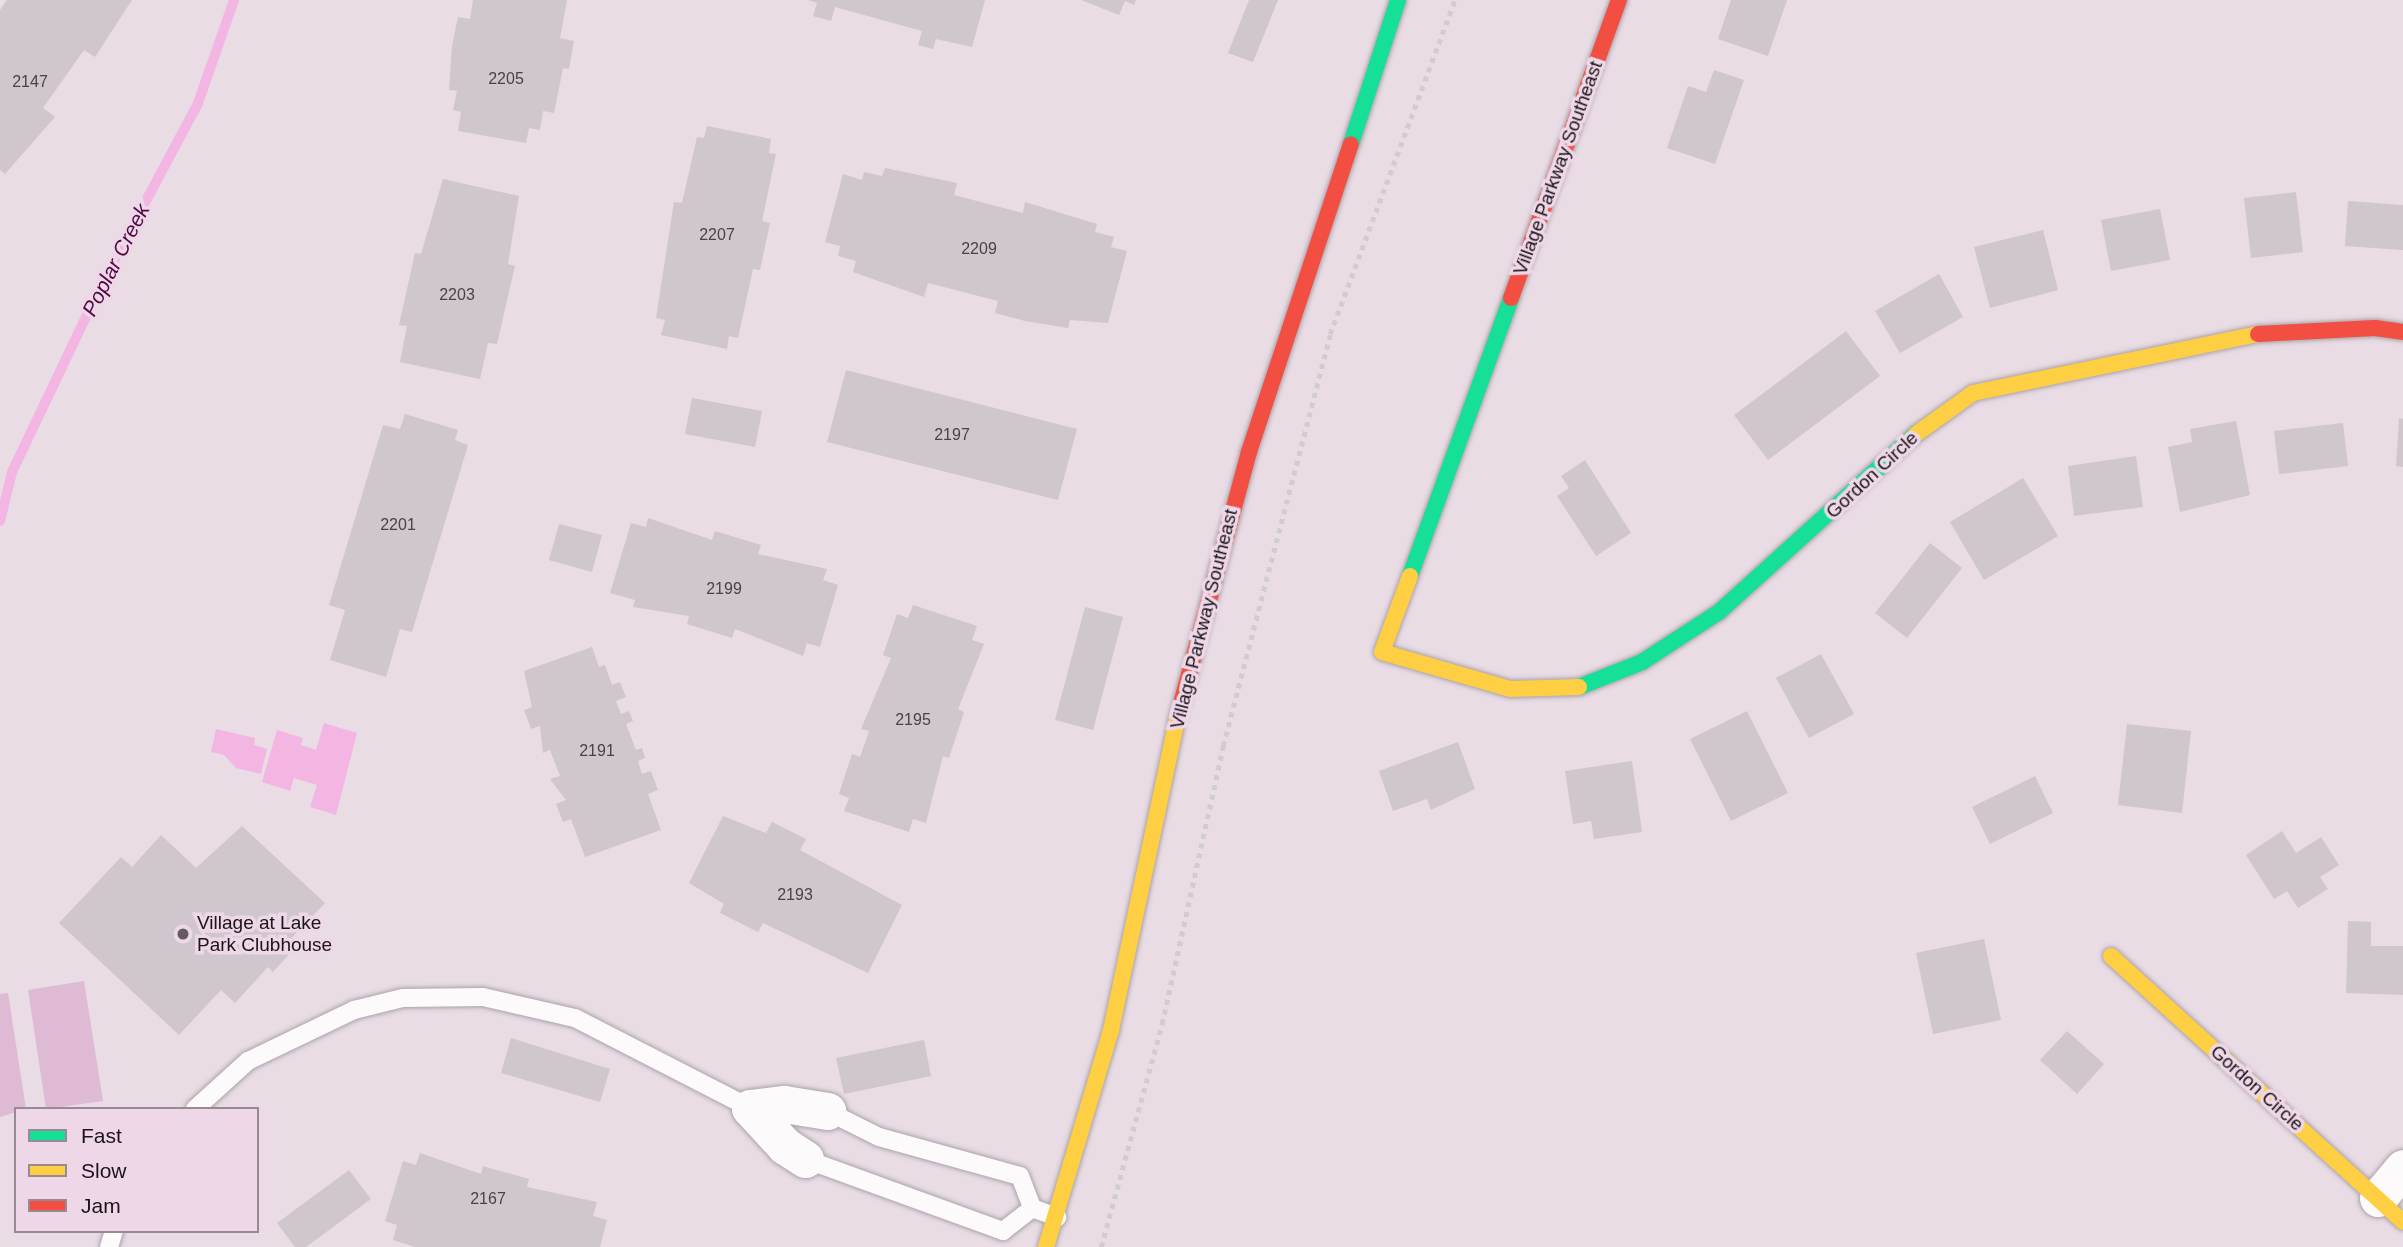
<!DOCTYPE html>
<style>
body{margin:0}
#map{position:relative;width:2403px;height:1247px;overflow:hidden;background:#e9dce5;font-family:Helvetica,sans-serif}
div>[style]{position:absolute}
.green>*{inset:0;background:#debad4}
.water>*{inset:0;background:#f3b6e3}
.stream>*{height:10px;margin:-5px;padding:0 5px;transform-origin:5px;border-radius:5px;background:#f3b6e3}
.building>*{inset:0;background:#d0c6cd}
.path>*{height:4.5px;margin-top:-2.25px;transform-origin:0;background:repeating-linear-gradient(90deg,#d0cccf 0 5px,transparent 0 10px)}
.roads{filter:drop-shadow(0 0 2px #aca3aa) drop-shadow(0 0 2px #aca3aa)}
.lane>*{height:18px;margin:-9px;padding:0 9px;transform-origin:9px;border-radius:9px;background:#fcfafb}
.street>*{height:37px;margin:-18.5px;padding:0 18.5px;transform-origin:18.5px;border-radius:18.5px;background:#fcfafb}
.fast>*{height:16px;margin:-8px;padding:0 8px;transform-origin:8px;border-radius:8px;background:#16e098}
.slow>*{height:16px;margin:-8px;padding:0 8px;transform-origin:8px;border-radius:8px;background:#ffcf43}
.jam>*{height:16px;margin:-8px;padding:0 8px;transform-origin:8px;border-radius:8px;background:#f24e42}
.dots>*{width:19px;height:19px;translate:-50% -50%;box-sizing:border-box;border:4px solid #eed7e7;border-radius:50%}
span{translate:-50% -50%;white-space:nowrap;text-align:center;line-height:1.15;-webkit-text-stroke:7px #eed7e7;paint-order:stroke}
.number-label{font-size:16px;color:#4b4248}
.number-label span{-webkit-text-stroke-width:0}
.street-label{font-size:19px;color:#1c141a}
.poi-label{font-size:19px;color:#1c141a}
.left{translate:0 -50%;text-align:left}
.water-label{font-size:21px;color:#510a45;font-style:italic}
.legend{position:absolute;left:14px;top:1107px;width:245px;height:126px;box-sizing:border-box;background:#eed7e7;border:2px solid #9a8995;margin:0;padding:9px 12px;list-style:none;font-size:21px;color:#1c141a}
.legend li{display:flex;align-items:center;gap:14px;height:35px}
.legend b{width:35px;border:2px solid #9a8995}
</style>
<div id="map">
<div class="green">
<div style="clip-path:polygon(84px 981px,103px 1101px,46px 1109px,28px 990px)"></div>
<div style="clip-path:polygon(8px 993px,26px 1109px,0 1117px,0 994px)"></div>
</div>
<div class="water">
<div style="clip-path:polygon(324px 723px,357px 733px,336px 815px,310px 807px,317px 785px,294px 778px,290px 791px,262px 782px,277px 730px,303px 738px,301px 745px,316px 750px)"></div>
<div style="clip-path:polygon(216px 729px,255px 738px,254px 745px,267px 749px,261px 774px,236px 768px,224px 755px,211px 752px)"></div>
</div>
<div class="stream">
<div style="left:0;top:521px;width:50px;rotate:-76.2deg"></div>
<div style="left:12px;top:472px;width:207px;rotate:-64.5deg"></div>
<div style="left:101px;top:285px;width:206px;rotate:-61.9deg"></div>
<div style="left:198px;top:103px;width:109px;rotate:-70.7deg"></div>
</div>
<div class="building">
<div style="clip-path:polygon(7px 0,132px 0,95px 57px,84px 50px,43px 108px,55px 117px,5px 174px,0 170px,0 10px)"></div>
<div style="clip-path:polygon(473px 0,567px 0,560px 38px,574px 41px,569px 69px,563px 68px,554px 113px,543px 111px,540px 130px,529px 128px,526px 143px,458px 131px,461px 112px,453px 110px,457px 91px,449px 90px,452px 46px,458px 17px,470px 19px)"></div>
<div style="clip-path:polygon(808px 0,985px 0,972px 47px,936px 39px,933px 49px,918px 45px,922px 31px,835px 7px,831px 21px,813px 16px,817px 3px)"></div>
<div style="clip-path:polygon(1081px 0,1136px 0,1134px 5px,1125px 1px,1119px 15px)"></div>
<div style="clip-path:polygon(1249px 0,1278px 0,1253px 62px,1228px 53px)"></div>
<div style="clip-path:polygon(1731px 0,1787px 0,1768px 56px,1718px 39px)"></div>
<div style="clip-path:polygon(1714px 70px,1744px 80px,1715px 164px,1667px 148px,1688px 86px,1706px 92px)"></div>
<div style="clip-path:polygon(707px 126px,771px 139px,769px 153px,776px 154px,762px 221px,770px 223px,760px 270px,753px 269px,738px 338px,729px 336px,727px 349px,661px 335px,665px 320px,656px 318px,674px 202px,682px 203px,697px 137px,704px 138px)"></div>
<div style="clip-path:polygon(885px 168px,957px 183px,954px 195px,1023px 213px,1025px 202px,1097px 224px,1095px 232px,1114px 237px,1111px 247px,1127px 251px,1108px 323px,1070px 320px,1068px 328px,1025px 321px,995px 313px,998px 301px,928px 283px,924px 297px,853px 272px,856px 261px,838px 256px,840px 246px,825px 242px,843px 174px,862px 180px,864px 172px,882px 176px)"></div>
<div style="clip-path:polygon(443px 179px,519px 196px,508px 264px,515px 266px,497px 344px,488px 343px,480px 379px,400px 362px,407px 326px,399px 325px,415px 253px,421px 254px)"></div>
<div style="clip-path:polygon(2296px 192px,2303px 252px,2251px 258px,2244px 198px)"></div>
<div style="clip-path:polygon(2348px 201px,2403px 205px,2403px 250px,2345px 246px)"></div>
<div style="clip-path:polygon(2160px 209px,2170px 260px,2111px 271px,2101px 220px)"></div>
<div style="clip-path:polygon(2043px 230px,2058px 290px,1990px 308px,1974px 247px)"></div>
<div style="clip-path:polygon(1939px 274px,1963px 317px,1900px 353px,1875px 311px)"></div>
<div style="clip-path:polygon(1846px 331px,1880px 376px,1768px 460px,1734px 415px)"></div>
<div style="clip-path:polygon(846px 370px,1077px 429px,1058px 500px,827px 442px)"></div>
<div style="clip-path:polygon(692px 398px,762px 411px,755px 447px,685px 434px)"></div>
<div style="clip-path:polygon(405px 414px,458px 430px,455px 440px,468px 445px,412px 632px,400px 629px,386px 677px,330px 660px,345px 610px,329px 605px,383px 425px,400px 429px)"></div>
<div style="clip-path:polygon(2399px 418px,2403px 419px,2403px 467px,2396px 466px)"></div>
<div style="clip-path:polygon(2236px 421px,2250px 495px,2180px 512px,2168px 447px,2192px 442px,2190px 429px)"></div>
<div style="clip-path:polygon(2343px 423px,2348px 466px,2279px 474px,2274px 431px)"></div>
<div style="clip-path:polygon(2136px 456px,2143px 507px,2074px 516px,2068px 466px)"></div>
<div style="clip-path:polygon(1585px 460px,1631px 533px,1596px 556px,1557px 496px,1569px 488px,1561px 476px)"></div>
<div style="clip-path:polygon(2023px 478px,2058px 536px,1984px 580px,1950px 522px)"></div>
<div style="clip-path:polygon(648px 518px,712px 540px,715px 531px,761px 545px,758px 554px,827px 569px,823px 580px,838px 585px,820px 647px,807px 643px,803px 656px,735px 629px,732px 638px,687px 624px,689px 616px,633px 607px,635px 600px,610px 593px,631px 523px,646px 527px)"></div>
<div style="clip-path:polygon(559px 524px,602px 535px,592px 572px,549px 560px)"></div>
<div style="clip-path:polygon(1930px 543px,1962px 568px,1907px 638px,1875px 613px)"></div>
<div style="clip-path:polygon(913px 605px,977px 626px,972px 640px,984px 644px,958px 709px,964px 712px,949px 758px,943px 756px,926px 823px,913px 819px,909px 832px,844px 811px,849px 798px,839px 794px,852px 754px,860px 757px,869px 731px,861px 729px,891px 658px,883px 655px,897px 614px,908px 618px)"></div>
<div style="clip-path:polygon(1085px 607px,1123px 617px,1093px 730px,1055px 720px)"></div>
<div style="clip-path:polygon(592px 647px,599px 667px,605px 665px,612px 685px,620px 682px,626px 697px,616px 701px,621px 714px,629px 711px,633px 721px,626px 724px,636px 750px,642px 748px,645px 758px,638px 761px,642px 774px,651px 771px,658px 790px,648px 794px,661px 830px,585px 857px,571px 819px,563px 822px,556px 804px,566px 800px,550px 779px,560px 776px,550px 750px,543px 753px,540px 726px,531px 729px,524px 710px,532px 707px,524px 671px)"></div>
<div style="clip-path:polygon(1821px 654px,1854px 714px,1809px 738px,1776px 678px)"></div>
<div style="clip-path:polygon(1747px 711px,1788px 793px,1731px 821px,1690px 739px)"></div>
<div style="clip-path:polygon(2127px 724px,2191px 731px,2182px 813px,2118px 805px)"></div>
<div style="clip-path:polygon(1458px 742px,1475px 789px,1431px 810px,1427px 799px,1393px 811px,1379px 771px)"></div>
<div style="clip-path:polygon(1632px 761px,1642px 832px,1594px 839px,1591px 821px,1573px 824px,1565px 771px)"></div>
<div style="clip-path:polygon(2035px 776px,2053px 813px,1990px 844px,1972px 807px)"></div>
<div style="clip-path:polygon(723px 816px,766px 833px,772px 822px,806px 839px,800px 850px,902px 905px,868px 973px,763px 923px,758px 932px,720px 913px,724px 904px,689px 883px)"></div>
<div style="clip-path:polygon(242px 826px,325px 903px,285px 945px,292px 951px,273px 972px,268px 967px,235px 1003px,221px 990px,179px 1035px,59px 923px,121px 857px,132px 867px,161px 835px,196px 868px)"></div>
<div style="clip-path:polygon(2282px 831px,2296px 853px,2321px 837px,2339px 865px,2320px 877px,2328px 889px,2298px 908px,2287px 891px,2274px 899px,2246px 855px)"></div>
<div style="clip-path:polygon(2348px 921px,2371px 922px,2371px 946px,2403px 946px,2403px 995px,2346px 993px)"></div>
<div style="clip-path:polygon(1984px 939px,2001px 1020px,1933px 1034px,1916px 953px)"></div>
<div style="clip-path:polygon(2067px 1031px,2104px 1064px,2077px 1094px,2040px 1060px)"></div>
<div style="clip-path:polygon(511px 1038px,610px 1069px,600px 1102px,501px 1073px)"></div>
<div style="clip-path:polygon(924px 1040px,931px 1076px,844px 1094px,836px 1058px)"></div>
<div style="clip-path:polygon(420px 1153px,481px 1174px,483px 1166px,529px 1179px,527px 1187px,597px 1202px,593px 1216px,607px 1220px,600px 1247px,415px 1247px,393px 1240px,397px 1225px,385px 1221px,403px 1161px,416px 1165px)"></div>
<div style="clip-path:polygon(349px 1170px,371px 1199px,306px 1247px,295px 1247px,277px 1223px)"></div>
</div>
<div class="path">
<div style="left:1101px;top:1247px;width:231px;rotate:-74.7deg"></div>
<div style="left:1162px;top:1024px;width:285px;rotate:-77.6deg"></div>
<div style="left:1223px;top:746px;width:426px;rotate:-75.4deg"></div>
<div style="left:1330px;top:334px;width:357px;rotate:-69.5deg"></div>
</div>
<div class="roads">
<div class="lane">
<div style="left:195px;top:1109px;width:72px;rotate:-42.2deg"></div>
<div style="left:248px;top:1061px;width:118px;rotate:-25.7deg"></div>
<div style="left:354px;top:1010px;width:50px;rotate:-13.8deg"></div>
<div style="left:403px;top:998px;width:80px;rotate:-0.7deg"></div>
<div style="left:483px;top:997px;width:94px;rotate:12.9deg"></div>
<div style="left:575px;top:1018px;width:197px;rotate:27.2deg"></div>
<div style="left:827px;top:1111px;width:58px;rotate:26.6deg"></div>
<div style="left:879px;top:1137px;width:146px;rotate:15.5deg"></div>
<div style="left:1020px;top:1176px;width:34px;rotate:69deg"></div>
<div style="left:1032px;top:1208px;width:27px;rotate:20deg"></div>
<div style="left:805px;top:1159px;width:211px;rotate:20deg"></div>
<div style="left:1003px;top:1231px;width:37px;rotate:-38deg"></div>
<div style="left:109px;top:1247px;width:17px;rotate:-73deg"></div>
</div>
<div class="street">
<div style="left:750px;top:1108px;width:34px;rotate:-7deg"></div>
<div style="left:784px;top:1104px;width:44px;rotate:9.2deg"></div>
<div style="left:750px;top:1108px;width:52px;rotate:47.4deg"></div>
<div style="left:785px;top:1146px;width:24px;rotate:33deg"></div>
<div style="left:2378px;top:1198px;width:39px;rotate:-50deg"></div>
</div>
<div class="fast">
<div style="left:1351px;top:144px;width:151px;rotate:-71.9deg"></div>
<div style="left:1410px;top:576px;width:296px;rotate:-70deg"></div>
<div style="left:1579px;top:687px;width:68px;rotate:-21.6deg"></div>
<div style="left:1642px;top:662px;width:92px;rotate:-33deg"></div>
<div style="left:1719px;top:612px;width:266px;rotate:-42.1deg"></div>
</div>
<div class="slow">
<div style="left:1916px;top:434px;width:70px;rotate:-35.7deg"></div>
<div style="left:1973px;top:393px;width:291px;rotate:-11.7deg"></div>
<div style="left:1410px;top:576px;width:81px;rotate:110.2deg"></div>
<div style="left:1382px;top:652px;width:133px;rotate:16.1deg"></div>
<div style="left:1510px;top:689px;width:69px;rotate:-1.7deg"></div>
<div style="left:2111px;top:956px;width:395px;rotate:42.3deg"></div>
<div style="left:1046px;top:1247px;width:227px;rotate:-73.3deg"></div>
<div style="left:1111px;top:1030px;width:322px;rotate:-78deg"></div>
</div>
<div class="jam">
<div style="left:1511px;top:298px;width:317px;rotate:-70.1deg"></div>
<div style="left:2258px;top:334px;width:117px;rotate:-2.9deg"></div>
<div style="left:2375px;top:328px;width:28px;rotate:8deg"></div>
<div style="left:1178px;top:715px;width:272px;rotate:-74.9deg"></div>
<div style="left:1249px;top:452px;width:324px;rotate:-71.7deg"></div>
</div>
</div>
<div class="dots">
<div style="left:183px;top:934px;background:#645a61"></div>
</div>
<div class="number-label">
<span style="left:506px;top:79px">2205</span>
<span style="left:30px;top:82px">2147</span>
<span style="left:717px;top:235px">2207</span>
<span style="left:979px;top:249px">2209</span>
<span style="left:457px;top:295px">2203</span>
<span style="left:952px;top:435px">2197</span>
<span style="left:398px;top:525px">2201</span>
<span style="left:724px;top:589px">2199</span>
<span style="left:913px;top:720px">2195</span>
<span style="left:597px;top:751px">2191</span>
<span style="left:795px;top:895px">2193</span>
<span style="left:488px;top:1199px">2167</span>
</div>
<div class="street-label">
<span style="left:1558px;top:168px;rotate:-70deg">Village Parkway Southeast</span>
<span style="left:1872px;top:475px;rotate:-43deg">Gordon Circle</span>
<span style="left:1204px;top:619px;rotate:-76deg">Village Parkway Southeast</span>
<span style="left:2257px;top:1088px;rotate:42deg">Gordon Circle</span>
</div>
<div class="poi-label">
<span class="left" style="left:197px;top:934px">Village at Lake<br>Park Clubhouse</span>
</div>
<div class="water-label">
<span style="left:116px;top:260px;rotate:-63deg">Poplar Creek</span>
</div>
<ul class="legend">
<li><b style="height:9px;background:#16e098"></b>Fast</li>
<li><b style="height:9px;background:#ffcf43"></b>Slow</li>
<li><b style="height:9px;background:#f24e42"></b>Jam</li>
</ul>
</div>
